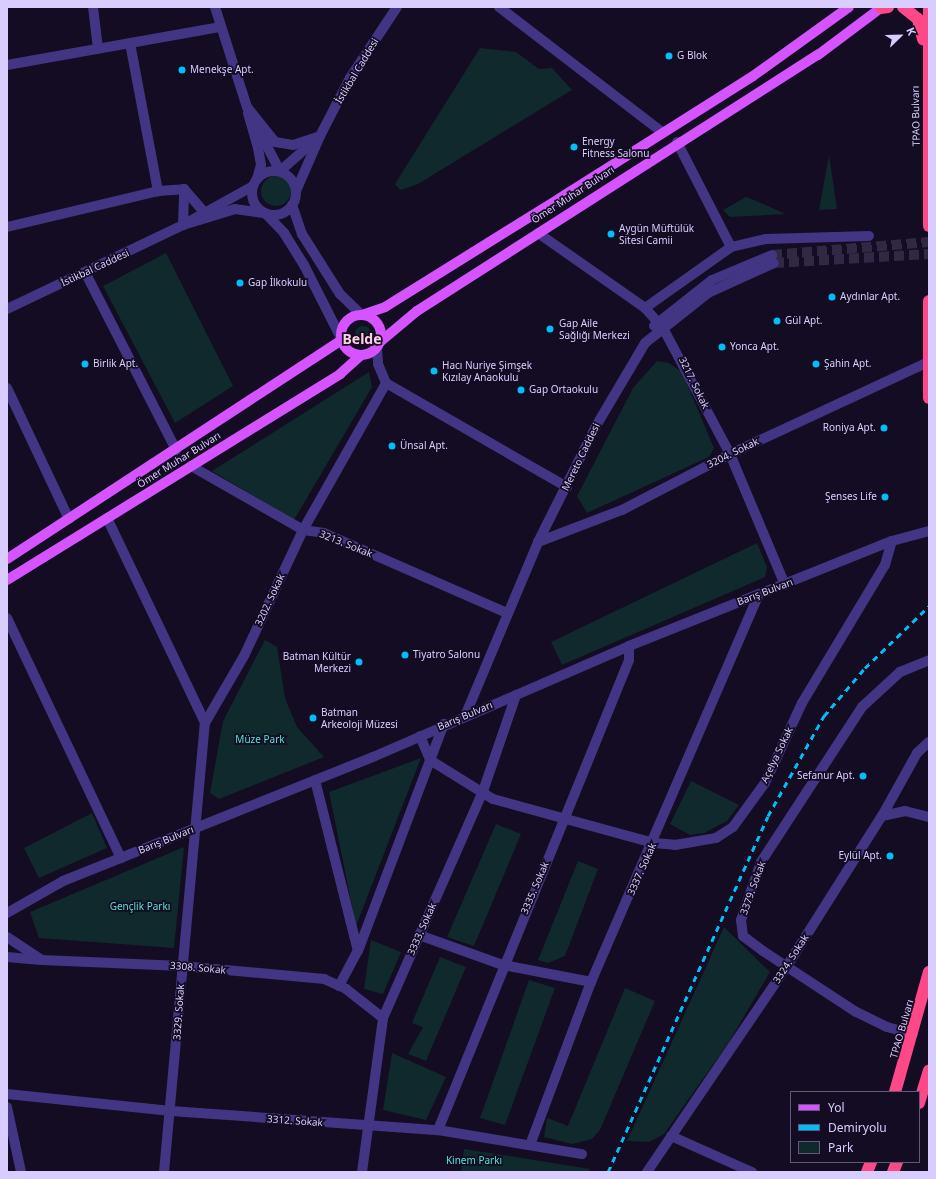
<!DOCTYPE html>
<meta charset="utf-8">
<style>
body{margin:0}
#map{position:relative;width:936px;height:1179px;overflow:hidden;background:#130c22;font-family:"Noto Sans",sans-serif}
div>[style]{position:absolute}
.green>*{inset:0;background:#0f292c}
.round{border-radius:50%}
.minor-tunnel>*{height:10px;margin-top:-5px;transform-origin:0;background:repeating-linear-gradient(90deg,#312943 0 10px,transparent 0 15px)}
.minor>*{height:10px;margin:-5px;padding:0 5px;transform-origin:5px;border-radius:5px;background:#423583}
.minor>.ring{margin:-5px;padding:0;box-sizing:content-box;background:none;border:10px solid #423583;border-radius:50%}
.major>*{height:10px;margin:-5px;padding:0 5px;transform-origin:5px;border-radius:5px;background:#d554ff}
.major>.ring{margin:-5px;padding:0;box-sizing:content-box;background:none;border:10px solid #d554ff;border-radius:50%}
.highway>*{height:12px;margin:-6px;padding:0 6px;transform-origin:6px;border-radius:6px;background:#ff4888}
.rail>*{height:3px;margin-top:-1.5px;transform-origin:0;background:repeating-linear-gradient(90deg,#00bff8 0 6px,transparent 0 11px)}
.dots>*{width:11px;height:11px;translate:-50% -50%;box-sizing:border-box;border:2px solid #130c22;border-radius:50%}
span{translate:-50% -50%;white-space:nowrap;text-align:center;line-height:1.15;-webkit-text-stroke:3.5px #130c22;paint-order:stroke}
.poi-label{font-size:10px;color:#d9cdff}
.left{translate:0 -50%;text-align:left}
.right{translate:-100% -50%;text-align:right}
.street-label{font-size:10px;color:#d9cdff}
.park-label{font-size:10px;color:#53e4d3}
.district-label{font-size:14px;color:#ffcfe7;font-weight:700}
.frame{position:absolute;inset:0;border:8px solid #d9cdff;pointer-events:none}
.legend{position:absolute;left:790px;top:1091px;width:130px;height:72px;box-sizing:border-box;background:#130c22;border:1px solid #62597a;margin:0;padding:5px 7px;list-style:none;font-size:12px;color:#d9cdff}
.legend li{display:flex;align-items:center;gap:8px;height:20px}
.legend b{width:20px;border:1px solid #62597a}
.north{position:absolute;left:880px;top:16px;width:40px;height:40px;-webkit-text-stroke:3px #130c22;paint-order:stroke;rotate:67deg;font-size:11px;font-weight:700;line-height:16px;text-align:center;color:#d9cdff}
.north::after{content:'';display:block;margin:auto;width:14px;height:18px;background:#d9cdff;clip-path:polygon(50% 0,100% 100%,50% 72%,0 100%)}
</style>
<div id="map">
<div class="green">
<div style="clip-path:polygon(480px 48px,516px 52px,539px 69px,552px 68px,572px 90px,418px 184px,400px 190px,395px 184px)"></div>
<div style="clip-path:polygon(829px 155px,837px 209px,819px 210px)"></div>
<div class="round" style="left:261px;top:176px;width:30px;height:30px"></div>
<div style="clip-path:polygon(746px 197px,747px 197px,786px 214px,730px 217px,723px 210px)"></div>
<div style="clip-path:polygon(166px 253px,233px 386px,175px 423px,103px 286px)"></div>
<div class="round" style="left:355px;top:326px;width:16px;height:16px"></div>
<div style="clip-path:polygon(657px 361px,669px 363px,682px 372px,714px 448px,709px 457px,587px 513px,577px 496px,633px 388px)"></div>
<div style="clip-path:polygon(369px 372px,372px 387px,294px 520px,212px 471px)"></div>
<div style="clip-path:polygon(757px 543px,767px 567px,765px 577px,562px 665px,551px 642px)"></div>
<div style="clip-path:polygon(265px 640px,277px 647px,285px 698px,297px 727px,324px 757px,219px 799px,210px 793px,223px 721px)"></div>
<div style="clip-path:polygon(421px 758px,356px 926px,329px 792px)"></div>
<div style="clip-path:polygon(691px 781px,739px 805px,727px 821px,704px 833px,690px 835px,670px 824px)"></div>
<div style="clip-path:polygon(92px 813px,107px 848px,39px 878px,24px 848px)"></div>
<div style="clip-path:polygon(496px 824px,521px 834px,474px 946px,447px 937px)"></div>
<div style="clip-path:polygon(184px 847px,174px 948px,39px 938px,30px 912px)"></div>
<div style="clip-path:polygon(578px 861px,598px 869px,565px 956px,548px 963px,538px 960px)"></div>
<div style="clip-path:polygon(724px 927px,770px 972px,729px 1042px,664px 1134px,649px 1142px,627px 1141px)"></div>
<div style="clip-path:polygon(371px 940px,401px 952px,383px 994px,364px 989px)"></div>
<div style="clip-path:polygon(440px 957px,466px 967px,426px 1061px,408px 1054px,423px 1027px,412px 1023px)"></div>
<div style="clip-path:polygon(529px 980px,555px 988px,505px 1125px,480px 1118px)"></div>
<div style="clip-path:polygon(625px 988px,655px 1001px,600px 1130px,592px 1139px,572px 1144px,544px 1137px,547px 1118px,568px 1126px)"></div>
<div style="clip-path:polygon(392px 1053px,446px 1077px,426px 1120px,383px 1110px)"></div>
<div style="clip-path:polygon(464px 1149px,516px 1157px,590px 1169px,588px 1172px,461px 1172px)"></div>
</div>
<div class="minor-tunnel">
<div style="left:772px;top:255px;width:158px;rotate:-4.7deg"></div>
<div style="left:774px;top:263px;width:155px;rotate:-3.3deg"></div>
</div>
<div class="minor">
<div style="left:93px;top:7px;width:42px;rotate:83.2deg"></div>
<div style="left:215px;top:7px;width:105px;rotate:72.3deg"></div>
<div style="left:247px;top:107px;width:45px;rotate:51.3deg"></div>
<div style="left:275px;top:142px;width:18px;rotate:9deg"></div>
<div style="left:293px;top:145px;width:28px;rotate:-18deg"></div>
<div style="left:320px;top:136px;width:65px;rotate:-62.7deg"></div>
<div style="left:350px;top:78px;width:85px;rotate:-56.5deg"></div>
<div style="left:499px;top:7px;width:205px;rotate:37.5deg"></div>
<div style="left:130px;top:43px;width:151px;rotate:79.3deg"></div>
<div style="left:7px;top:65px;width:217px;rotate:-10.1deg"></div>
<div style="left:248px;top:113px;width:36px;rotate:74deg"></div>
<div style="left:258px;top:148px;width:17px;rotate:80deg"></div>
<div style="left:261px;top:165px;width:15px;rotate:106deg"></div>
<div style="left:258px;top:129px;width:47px;rotate:62.4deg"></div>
<div style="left:280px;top:171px;width:53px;rotate:-41.2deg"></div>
<div style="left:320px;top:136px;width:60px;rotate:113.6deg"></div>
<div style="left:677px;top:142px;width:118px;rotate:62.8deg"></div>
<div class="ring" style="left:252px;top:171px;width:34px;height:34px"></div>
<div style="left:253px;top:186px;width:80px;rotate:150.9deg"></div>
<div style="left:183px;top:225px;width:54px;rotate:-17.1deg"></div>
<div style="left:235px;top:209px;width:30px;rotate:8deg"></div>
<div style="left:265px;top:213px;width:28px;rotate:46deg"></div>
<div style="left:284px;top:233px;width:38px;rotate:58deg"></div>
<div style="left:304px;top:265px;width:84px;rotate:63.1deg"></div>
<div style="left:292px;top:205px;width:31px;rotate:71deg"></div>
<div style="left:302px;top:234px;width:71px;rotate:57.7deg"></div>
<div style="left:340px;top:294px;width:30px;rotate:44deg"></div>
<div style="left:7px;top:227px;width:155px;rotate:-13.4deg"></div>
<div style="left:158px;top:191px;width:26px;rotate:-4deg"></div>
<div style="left:184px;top:189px;width:30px;rotate:49deg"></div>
<div style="left:538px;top:233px;width:131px;rotate:35deg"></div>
<div style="left:645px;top:308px;width:27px;rotate:48deg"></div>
<div style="left:663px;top:328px;width:143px;rotate:62deg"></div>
<div style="left:730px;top:454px;width:142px;rotate:67.2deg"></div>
<div style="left:85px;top:272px;width:200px;rotate:62.9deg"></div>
<div style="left:645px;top:308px;width:105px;rotate:-35.3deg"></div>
<div style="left:731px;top:247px;width:36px;rotate:-13deg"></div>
<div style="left:766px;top:239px;width:103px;rotate:-1.7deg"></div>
<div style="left:7px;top:309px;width:195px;rotate:-25.5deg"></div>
<div style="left:183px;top:225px;width:36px;rotate:-88deg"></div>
<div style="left:654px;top:326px;width:74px;rotate:-38.4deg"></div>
<div style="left:712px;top:280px;width:65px;rotate:-22.6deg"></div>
<div style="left:377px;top:348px;width:16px;rotate:86deg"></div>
<div style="left:378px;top:364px;width:21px;rotate:67deg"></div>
<div style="left:386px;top:383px;width:209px;rotate:29.9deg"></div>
<div style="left:7px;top:388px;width:145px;rotate:64.7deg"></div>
<div style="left:191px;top:466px;width:129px;rotate:29.7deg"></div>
<div style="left:303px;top:530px;width:21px;rotate:8deg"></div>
<div style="left:324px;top:533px;width:200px;rotate:23.6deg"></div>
<div style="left:107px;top:518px;width:227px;rotate:64.4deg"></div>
<div style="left:538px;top:542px;width:90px;rotate:-20.9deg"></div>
<div style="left:622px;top:510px;width:122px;rotate:-27.4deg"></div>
<div style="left:730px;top:454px;width:218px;rotate:-24.9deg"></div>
<div style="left:7px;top:618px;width:266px;rotate:64.6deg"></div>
<div style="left:465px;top:716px;width:189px;rotate:-67.2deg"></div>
<div style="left:538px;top:542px;width:130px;rotate:-63.4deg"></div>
<div style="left:596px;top:426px;width:96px;rotate:-59.4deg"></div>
<div style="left:645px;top:343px;width:80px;rotate:-38.4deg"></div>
<div style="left:708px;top:293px;width:72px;rotate:-24.4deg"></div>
<div style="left:420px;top:736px;width:26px;rotate:67deg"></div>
<div style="left:430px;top:760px;width:74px;rotate:31.8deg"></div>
<div style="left:493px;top:799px;width:167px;rotate:15.3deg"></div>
<div style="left:654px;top:843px;width:21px;rotate:5deg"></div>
<div style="left:675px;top:845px;width:42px;rotate:-9.7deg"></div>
<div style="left:716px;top:838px;width:20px;rotate:-33deg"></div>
<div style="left:733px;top:827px;width:54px;rotate:-54deg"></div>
<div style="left:765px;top:783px;width:88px;rotate:-65.2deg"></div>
<div style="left:802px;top:703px;width:161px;rotate:-59deg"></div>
<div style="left:885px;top:565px;width:25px;rotate:-74deg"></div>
<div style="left:315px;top:780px;width:176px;rotate:75.9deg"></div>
<div style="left:882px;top:816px;width:24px;rotate:-12deg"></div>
<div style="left:905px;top:811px;width:25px;rotate:14deg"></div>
<div style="left:7px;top:913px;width:64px;rotate:-29.7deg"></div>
<div style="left:63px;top:881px;width:334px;rotate:-21.8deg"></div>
<div style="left:373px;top:757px;width:279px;rotate:-23.4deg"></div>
<div style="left:629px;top:646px;width:283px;rotate:-21.8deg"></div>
<div style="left:892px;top:541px;width:38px;rotate:-15deg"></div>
<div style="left:419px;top:935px;width:89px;rotate:19.7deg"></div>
<div style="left:503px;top:965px;width:90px;rotate:10.9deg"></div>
<div style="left:7px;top:937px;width:42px;rotate:33.3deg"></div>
<div style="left:42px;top:960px;width:140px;rotate:2.5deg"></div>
<div style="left:182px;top:966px;width:143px;rotate:5.2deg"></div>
<div style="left:324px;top:979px;width:24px;rotate:24deg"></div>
<div style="left:346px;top:989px;width:47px;rotate:38.1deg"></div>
<div style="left:7px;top:957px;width:34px;rotate:5deg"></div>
<div style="left:339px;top:986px;width:40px;rotate:-62deg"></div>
<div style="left:358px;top:951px;width:243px;rotate:-69.3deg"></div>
<div style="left:913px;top:1034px;width:27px;rotate:-165deg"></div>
<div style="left:887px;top:1027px;width:34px;rotate:-154deg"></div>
<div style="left:856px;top:1012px;width:111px;rotate:-146.7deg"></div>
<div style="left:763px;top:951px;width:25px;rotate:-143deg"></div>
<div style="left:743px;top:936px;width:16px;rotate:-97deg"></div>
<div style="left:741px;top:920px;width:61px;rotate:-71deg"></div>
<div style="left:761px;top:862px;width:185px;rotate:-56.9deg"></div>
<div style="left:862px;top:707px;width:52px;rotate:-42.6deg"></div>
<div style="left:900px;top:672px;width:31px;rotate:-22deg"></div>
<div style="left:7px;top:1094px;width:165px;rotate:5.9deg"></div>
<div style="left:171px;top:1111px;width:268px;rotate:4.1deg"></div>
<div style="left:438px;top:1130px;width:146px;rotate:9.5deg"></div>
<div style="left:7px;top:1107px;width:66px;rotate:77.8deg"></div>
<div style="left:438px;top:1130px;width:507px;rotate:-67.88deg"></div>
<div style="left:629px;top:660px;width:14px;rotate:-90deg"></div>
<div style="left:671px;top:1136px;width:89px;rotate:24deg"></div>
<div style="left:530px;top:1145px;width:174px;rotate:-69.5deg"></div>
<div style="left:591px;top:982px;width:423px;rotate:-66.6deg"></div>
<div style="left:164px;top:1172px;width:451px;rotate:-84.8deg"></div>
<div style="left:205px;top:723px;width:78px;rotate:-59.8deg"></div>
<div style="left:244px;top:656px;width:139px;rotate:-64.9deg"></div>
<div style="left:303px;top:530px;width:169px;rotate:-60.5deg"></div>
<div style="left:362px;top:1172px;width:155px;rotate:-82.2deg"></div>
<div style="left:383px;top:1018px;width:245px;rotate:-66.2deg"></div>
<div style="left:482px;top:794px;width:105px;rotate:-71deg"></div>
<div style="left:647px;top:1172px;width:249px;rotate:-55.8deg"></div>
<div style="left:787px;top:966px;width:178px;rotate:-57.7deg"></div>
<div style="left:882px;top:816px;width:72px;rotate:-60.9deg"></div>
<div style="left:917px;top:753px;width:16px;rotate:-43deg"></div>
</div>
<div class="major">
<div style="left:362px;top:315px;width:24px;rotate:-19deg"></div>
<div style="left:385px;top:307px;width:206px;rotate:-31.9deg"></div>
<div style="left:560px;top:198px;width:228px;rotate:-32.3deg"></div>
<div style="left:753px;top:76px;width:118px;rotate:-35.7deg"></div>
<div class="ring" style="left:341px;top:315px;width:30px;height:30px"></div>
<div style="left:380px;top:342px;width:48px;rotate:-40deg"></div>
<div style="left:417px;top:311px;width:476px;rotate:-32.6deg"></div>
<div style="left:818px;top:55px;width:80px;rotate:-36.9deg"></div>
<div style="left:7px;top:559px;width:400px;rotate:-33.2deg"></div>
<div style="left:7px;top:580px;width:392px;rotate:-31.7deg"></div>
<div style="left:340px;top:374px;width:27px;rotate:-42deg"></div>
</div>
<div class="highway">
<div style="left:903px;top:7px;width:19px;rotate:39deg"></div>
<div style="left:918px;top:19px;width:21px;rotate:76deg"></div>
<div style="left:929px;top:7px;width:219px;rotate:90deg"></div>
<div style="left:881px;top:8px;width:7px;rotate:-8deg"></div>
<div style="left:929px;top:301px;width:97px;rotate:90deg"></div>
<div style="left:895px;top:1092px;width:125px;rotate:-74.2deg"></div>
<div style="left:919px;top:1103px;width:34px;rotate:-73deg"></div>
<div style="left:867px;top:1172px;width:11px;rotate:-68deg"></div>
<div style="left:893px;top:1172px;width:11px;rotate:-68deg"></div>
</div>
<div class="rail">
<div style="left:608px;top:1172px;width:390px;rotate:-65.8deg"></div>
<div style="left:768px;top:816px;width:115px;rotate:-60.8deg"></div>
<div style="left:824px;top:716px;width:63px;rotate:-49.5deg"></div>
<div style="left:865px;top:668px;width:89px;rotate:-44.1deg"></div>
</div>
<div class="dots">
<div style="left:669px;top:56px;background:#00bff8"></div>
<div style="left:182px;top:70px;background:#00bff8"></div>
<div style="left:574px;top:147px;background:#00bff8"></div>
<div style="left:611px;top:234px;background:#00bff8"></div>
<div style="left:240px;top:283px;background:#00bff8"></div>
<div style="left:832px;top:297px;background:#00bff8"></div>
<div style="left:777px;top:321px;background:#00bff8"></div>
<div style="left:550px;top:329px;background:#00bff8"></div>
<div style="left:722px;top:347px;background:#00bff8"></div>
<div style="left:85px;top:364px;background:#00bff8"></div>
<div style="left:816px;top:364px;background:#00bff8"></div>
<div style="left:434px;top:371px;background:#00bff8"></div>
<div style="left:521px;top:390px;background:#00bff8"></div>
<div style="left:884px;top:428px;background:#00bff8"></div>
<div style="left:392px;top:446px;background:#00bff8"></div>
<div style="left:885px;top:497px;background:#00bff8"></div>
<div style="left:405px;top:655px;background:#00bff8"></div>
<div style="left:359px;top:662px;background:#00bff8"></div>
<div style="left:313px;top:718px;background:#00bff8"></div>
<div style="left:863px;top:776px;background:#00bff8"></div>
<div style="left:890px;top:856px;background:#00bff8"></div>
</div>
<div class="poi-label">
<span class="left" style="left:677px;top:56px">G Blok</span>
<span class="left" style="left:190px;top:70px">Menekşe Apt.</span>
<span class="left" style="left:582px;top:147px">Energy<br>Fitness Salonu</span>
<span class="left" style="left:619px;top:234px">Aygün Müftülük<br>Sitesi Camii</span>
<span class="left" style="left:248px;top:283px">Gap İlkokulu</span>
<span class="left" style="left:840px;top:297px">Aydınlar Apt.</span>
<span class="left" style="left:785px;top:321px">Gül Apt.</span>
<span class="left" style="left:559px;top:329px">Gap Aile<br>Sağlığı Merkezi</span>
<span class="left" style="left:730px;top:347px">Yonca Apt.</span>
<span class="left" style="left:93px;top:364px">Birlik Apt.</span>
<span class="left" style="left:824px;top:364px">Şahin Apt.</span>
<span class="left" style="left:442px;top:371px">Hacı Nuriye Şimşek<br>Kızılay Anaokulu</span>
<span class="left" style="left:529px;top:390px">Gap Ortaokulu</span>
<span class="right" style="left:876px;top:428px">Roniya Apt.</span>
<span class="left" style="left:400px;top:446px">Ünsal Apt.</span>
<span class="right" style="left:877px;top:497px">Şenses Life</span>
<span class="left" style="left:413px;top:655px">Tiyatro Salonu</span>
<span class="right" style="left:351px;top:662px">Batman Kültür<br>Merkezi</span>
<span class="left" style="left:321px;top:718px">Batman<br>Arkeoloji Müzesi</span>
<span class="right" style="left:855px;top:776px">Sefanur Apt.</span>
<span class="right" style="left:882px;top:856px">Eylül Apt.</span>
</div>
<div class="street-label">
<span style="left:357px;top:71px;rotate:-59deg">İstikbal Caddesi</span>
<span style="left:916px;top:116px;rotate:-91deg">TPAO Bulvarı</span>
<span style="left:573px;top:195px;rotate:-33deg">Ömer Muhar Bulvarı</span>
<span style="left:95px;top:268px;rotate:-25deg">İstikbal Caddesi</span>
<span style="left:694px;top:383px;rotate:64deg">3217. Sokak</span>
<span style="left:733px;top:453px;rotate:-26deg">3204. Sokak</span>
<span style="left:581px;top:457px;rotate:-64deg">Mereto Caddesi</span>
<span style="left:179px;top:460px;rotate:-32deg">Ömer Muhar Bulvarı</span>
<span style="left:346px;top:544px;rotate:22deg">3213. Sokak</span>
<span style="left:765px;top:592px;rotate:-21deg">Barış Bulvarı</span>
<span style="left:270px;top:600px;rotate:-65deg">3202. Sokak</span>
<span style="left:465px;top:716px;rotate:-23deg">Barış Bulvarı</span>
<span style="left:777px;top:755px;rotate:-64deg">Açelya Sokak</span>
<span style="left:166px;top:840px;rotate:-22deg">Barış Bulvarı</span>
<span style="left:642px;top:869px;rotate:-66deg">3337. Sokak</span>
<span style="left:535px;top:888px;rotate:-67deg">3335. Sokak</span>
<span style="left:753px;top:888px;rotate:-70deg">3379. Sokak</span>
<span style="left:422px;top:929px;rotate:-66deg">3333. Sokak</span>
<span style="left:791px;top:959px;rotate:-57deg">3324. Sokak</span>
<span style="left:198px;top:968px;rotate:5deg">3308. Sokak</span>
<span style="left:179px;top:1012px;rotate:-86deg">3329. Sokak</span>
<span style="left:902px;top:1029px;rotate:-74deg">TPAO Bulvarı</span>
<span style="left:295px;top:1121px;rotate:4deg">3312. Sokak</span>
</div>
<div class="park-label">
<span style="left:260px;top:740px">Müze Park</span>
<span style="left:140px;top:907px">Gençlik Parkı</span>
<span style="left:474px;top:1161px">Kinem Parkı</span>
</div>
<div class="district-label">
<span style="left:362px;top:339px">Belde</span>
</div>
<div class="frame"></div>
<ul class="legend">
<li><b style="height:5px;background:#d554ff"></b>Yol</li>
<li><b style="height:5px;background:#00bff8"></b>Demiryolu</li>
<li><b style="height:11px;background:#0f292c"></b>Park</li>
</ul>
<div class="north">K</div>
</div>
